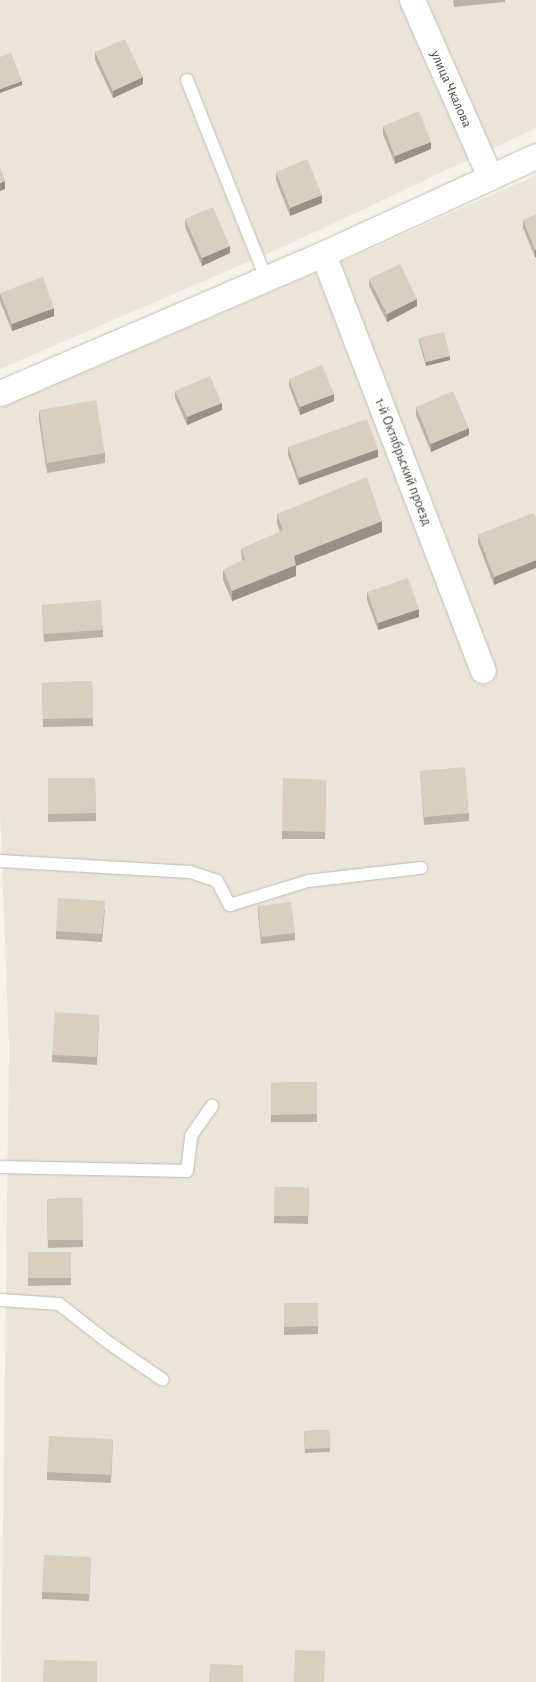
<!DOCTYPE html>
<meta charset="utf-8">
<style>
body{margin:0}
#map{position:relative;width:536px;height:1682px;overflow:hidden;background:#f6f3ec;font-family:"Alegreya Sans",sans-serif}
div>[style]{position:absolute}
.residential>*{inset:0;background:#eae5da}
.roads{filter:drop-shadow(0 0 1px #c2bbae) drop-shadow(0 0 1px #c2bbae)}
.service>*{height:12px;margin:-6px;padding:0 6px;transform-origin:6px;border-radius:6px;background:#fff}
.minor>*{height:25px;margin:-12.5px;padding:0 12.5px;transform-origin:12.5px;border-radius:12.5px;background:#fff}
.wall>*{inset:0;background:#bab2a6}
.shaded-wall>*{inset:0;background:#979187}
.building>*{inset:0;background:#d8cfc1}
span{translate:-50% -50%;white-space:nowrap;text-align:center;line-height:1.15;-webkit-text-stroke:4.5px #fff;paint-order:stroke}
.street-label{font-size:14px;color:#4b4439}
</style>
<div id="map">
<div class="residential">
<div style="clip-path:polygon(0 0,536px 0,536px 128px,285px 246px,0 369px)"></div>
<div style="clip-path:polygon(536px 175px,536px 1682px,1px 1682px,9px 1048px,0 813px,0 408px,366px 251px)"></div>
</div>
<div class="roads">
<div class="service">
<div style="left:187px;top:80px;width:214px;rotate:68.3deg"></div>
<div style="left:0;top:861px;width:190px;rotate:3.3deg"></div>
<div style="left:190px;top:872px;width:28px;rotate:18deg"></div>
<div style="left:217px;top:881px;width:27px;rotate:62deg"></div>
<div style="left:230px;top:905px;width:82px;rotate:-17.1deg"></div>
<div style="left:308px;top:881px;width:114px;rotate:-6.6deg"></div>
<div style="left:0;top:1167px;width:187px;rotate:1.2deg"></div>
<div style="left:187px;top:1171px;width:35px;rotate:-83deg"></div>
<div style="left:191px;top:1136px;width:37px;rotate:-55deg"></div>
<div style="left:0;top:1300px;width:59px;rotate:3.9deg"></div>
<div style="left:59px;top:1304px;width:63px;rotate:38deg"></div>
<div style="left:109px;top:1343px;width:65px;rotate:34.4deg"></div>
</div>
<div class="minor">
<div style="left:412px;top:0;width:193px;rotate:66.2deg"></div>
<div style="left:323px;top:254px;width:446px;rotate:69deg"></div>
<div style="left:0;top:393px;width:352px;rotate:-23.3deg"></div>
<div style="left:323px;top:254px;width:234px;rotate:-24.7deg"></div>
</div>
</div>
<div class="wall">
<div style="clip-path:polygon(453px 0,505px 0,505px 2px,454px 7px)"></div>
<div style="clip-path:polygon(95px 52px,143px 84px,113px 98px,95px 60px)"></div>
<div style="clip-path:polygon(383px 126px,431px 149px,395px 164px,383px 134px)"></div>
<div style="clip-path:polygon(276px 172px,322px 203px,290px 216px,276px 180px)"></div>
<div style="clip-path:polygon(536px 215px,535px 257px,523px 228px,523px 220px)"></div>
<div style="clip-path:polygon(185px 219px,230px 253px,202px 266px,185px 227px)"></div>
<div style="clip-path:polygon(369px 279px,417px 306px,387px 322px,369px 286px)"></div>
<div style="clip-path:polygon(0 293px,54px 316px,12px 331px,0 301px)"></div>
<div style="clip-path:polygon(419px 338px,450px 360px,426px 366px,419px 342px)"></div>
<div style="clip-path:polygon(289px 379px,334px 401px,300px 415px,289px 386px)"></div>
<div style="clip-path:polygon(175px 391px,222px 410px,187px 425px,175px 398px)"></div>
<div style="clip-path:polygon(416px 407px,469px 435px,431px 452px,416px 415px)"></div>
<div style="clip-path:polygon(39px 410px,105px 453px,105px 463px,47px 473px,39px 420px)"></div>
<div style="clip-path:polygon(288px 447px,378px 457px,299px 485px,288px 455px)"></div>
<div style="clip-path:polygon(534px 513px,494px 585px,478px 543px,478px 535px)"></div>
<div style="clip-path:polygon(277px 514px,382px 532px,296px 566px,296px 576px,232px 601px,223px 580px,223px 570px,242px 561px,241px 549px,280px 532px,277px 524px)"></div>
<div style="clip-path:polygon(367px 592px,419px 617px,378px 630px,367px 600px)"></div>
<div style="clip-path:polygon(42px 605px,103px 630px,103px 637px,44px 642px)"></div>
<div style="clip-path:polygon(92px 681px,93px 726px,43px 727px,42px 683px)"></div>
<div style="clip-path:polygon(420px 771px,469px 813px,469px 821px,424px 825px)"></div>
<div style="clip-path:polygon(48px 778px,95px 778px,96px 821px,48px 822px)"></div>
<div style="clip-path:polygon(326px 780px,325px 839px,282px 839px,282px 831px)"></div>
<div style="clip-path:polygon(258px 906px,295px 933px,295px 940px,261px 944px,258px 914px)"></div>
<div style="clip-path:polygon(105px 909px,102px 942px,56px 939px,56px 931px)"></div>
<div style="clip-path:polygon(99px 1022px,97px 1065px,52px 1062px,52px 1055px)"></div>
<div style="clip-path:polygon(317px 1082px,317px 1122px,271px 1122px,271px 1083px)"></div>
<div style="clip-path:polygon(275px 1187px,309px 1188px,308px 1224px,274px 1223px)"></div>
<div style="clip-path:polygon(82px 1198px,83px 1247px,48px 1248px,47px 1199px)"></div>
<div style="clip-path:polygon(28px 1252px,71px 1252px,71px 1285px,28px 1286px)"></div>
<div style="clip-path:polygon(284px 1303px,318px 1326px,318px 1334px,284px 1335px)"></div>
<div style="clip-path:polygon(329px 1430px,330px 1452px,305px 1453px,304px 1431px)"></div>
<div style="clip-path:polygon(113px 1439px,111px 1483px,47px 1480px,47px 1472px)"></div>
<div style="clip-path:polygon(91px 1557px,89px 1601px,42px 1599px,42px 1592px)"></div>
</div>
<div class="shaded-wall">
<div style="clip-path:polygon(143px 77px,143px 84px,113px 98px,113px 91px)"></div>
<div style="clip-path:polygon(22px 81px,22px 85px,0 93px,0 89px)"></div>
<div style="clip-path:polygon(431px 142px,431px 149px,395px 164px,395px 156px)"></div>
<div style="clip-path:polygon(5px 181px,5px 189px,0 191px,0 183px)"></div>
<div style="clip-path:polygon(322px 195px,322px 203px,290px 216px,290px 208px)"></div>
<div style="clip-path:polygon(230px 246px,230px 253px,202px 266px,202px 258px)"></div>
<div style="clip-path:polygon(536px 249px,536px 257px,535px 257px,535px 250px)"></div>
<div style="clip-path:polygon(417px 299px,417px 306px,387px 322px,387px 314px)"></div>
<div style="clip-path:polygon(54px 308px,54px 316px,12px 331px,12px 324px)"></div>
<div style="clip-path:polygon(450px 356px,450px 360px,426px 366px,426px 362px)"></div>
<div style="clip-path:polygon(334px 394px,334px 401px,300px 415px,300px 407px)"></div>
<div style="clip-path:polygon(222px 403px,222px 410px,187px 425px,187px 417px)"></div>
<div style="clip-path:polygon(469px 428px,469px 435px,431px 452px,431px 444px)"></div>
<div style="clip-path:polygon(378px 449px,378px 457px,299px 485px,299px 478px)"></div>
<div style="clip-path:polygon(382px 521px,382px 532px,296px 566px,296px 576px,232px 601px,232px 591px,294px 556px)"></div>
<div style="clip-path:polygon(536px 560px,536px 568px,494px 585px,494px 577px)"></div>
<div style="clip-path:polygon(419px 609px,419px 617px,378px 630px,378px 623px)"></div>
</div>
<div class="building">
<div style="clip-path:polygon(125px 39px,143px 77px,113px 91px,95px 52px)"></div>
<div style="clip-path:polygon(11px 53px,22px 81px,0 89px,0 57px)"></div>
<div style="clip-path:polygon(419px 111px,431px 142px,395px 156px,383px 126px)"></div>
<div style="clip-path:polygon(307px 159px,322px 195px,290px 208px,276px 172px)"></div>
<div style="clip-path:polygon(0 167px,5px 181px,0 183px)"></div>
<div style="clip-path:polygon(213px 207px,230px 246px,202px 258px,185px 219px)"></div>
<div style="clip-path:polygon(536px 215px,536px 249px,535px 250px,523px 220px)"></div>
<div style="clip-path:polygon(400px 264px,417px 299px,387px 314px,369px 279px)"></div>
<div style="clip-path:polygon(43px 277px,54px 308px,12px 324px,0 293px)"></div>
<div style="clip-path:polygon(444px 332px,450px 356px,426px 362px,419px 338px)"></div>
<div style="clip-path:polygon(322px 365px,334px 394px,300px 407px,289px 379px)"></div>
<div style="clip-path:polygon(210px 376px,222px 403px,187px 417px,175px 391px)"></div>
<div style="clip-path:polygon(453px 391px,469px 428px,431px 444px,416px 407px)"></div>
<div style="clip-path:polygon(96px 400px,105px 453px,47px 463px,39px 410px)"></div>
<div style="clip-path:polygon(367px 419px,378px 449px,299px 478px,288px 447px)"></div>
<div style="clip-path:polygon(367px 477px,382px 521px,294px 556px,296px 565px,232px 591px,223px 570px,245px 559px,241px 549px,283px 530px,277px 514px)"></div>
<div style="clip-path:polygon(534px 513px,536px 519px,536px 560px,494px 577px,478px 535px)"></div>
<div style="clip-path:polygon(408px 578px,419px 609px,378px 623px,367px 592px)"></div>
<div style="clip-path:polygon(101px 600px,103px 630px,44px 634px,42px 605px)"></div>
<div style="clip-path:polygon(92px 681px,93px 718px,43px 719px,42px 683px)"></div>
<div style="clip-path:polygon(465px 767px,469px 813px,424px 817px,420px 771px)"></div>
<div style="clip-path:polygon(48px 778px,95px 778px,96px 813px,48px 814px)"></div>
<div style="clip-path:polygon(283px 778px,326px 780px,325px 832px,282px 831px)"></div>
<div style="clip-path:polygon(58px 898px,105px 901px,102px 934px,56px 931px)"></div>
<div style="clip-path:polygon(291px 902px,295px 933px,261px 937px,258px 906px)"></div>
<div style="clip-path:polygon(55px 1012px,99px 1015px,97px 1057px,52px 1055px)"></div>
<div style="clip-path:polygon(317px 1082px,317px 1114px,271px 1115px,271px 1083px)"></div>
<div style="clip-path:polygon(275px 1187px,309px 1188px,308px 1216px,274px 1216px)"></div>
<div style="clip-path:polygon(82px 1198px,83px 1240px,48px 1240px,47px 1199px)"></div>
<div style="clip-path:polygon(28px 1252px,71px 1252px,71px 1278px,28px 1278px)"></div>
<div style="clip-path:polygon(284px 1303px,318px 1303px,318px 1326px,284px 1327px)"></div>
<div style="clip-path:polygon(329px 1430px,330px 1448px,305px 1449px,304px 1431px)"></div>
<div style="clip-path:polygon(49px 1436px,113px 1439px,111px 1475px,47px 1472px)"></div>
<div style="clip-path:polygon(44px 1555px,91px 1557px,89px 1594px,42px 1592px)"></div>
<div style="clip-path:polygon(295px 1650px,325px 1651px,324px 1682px,294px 1682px)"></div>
<div style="clip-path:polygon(44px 1660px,97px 1661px,97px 1682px,43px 1682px)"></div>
<div style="clip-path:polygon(210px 1664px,243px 1665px,243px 1682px,209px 1682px)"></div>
</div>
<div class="street-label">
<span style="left:451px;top:89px;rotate:66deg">улица Чкалова</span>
<span style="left:403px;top:462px;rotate:69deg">1-й Октябрьский проезд</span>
</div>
</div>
